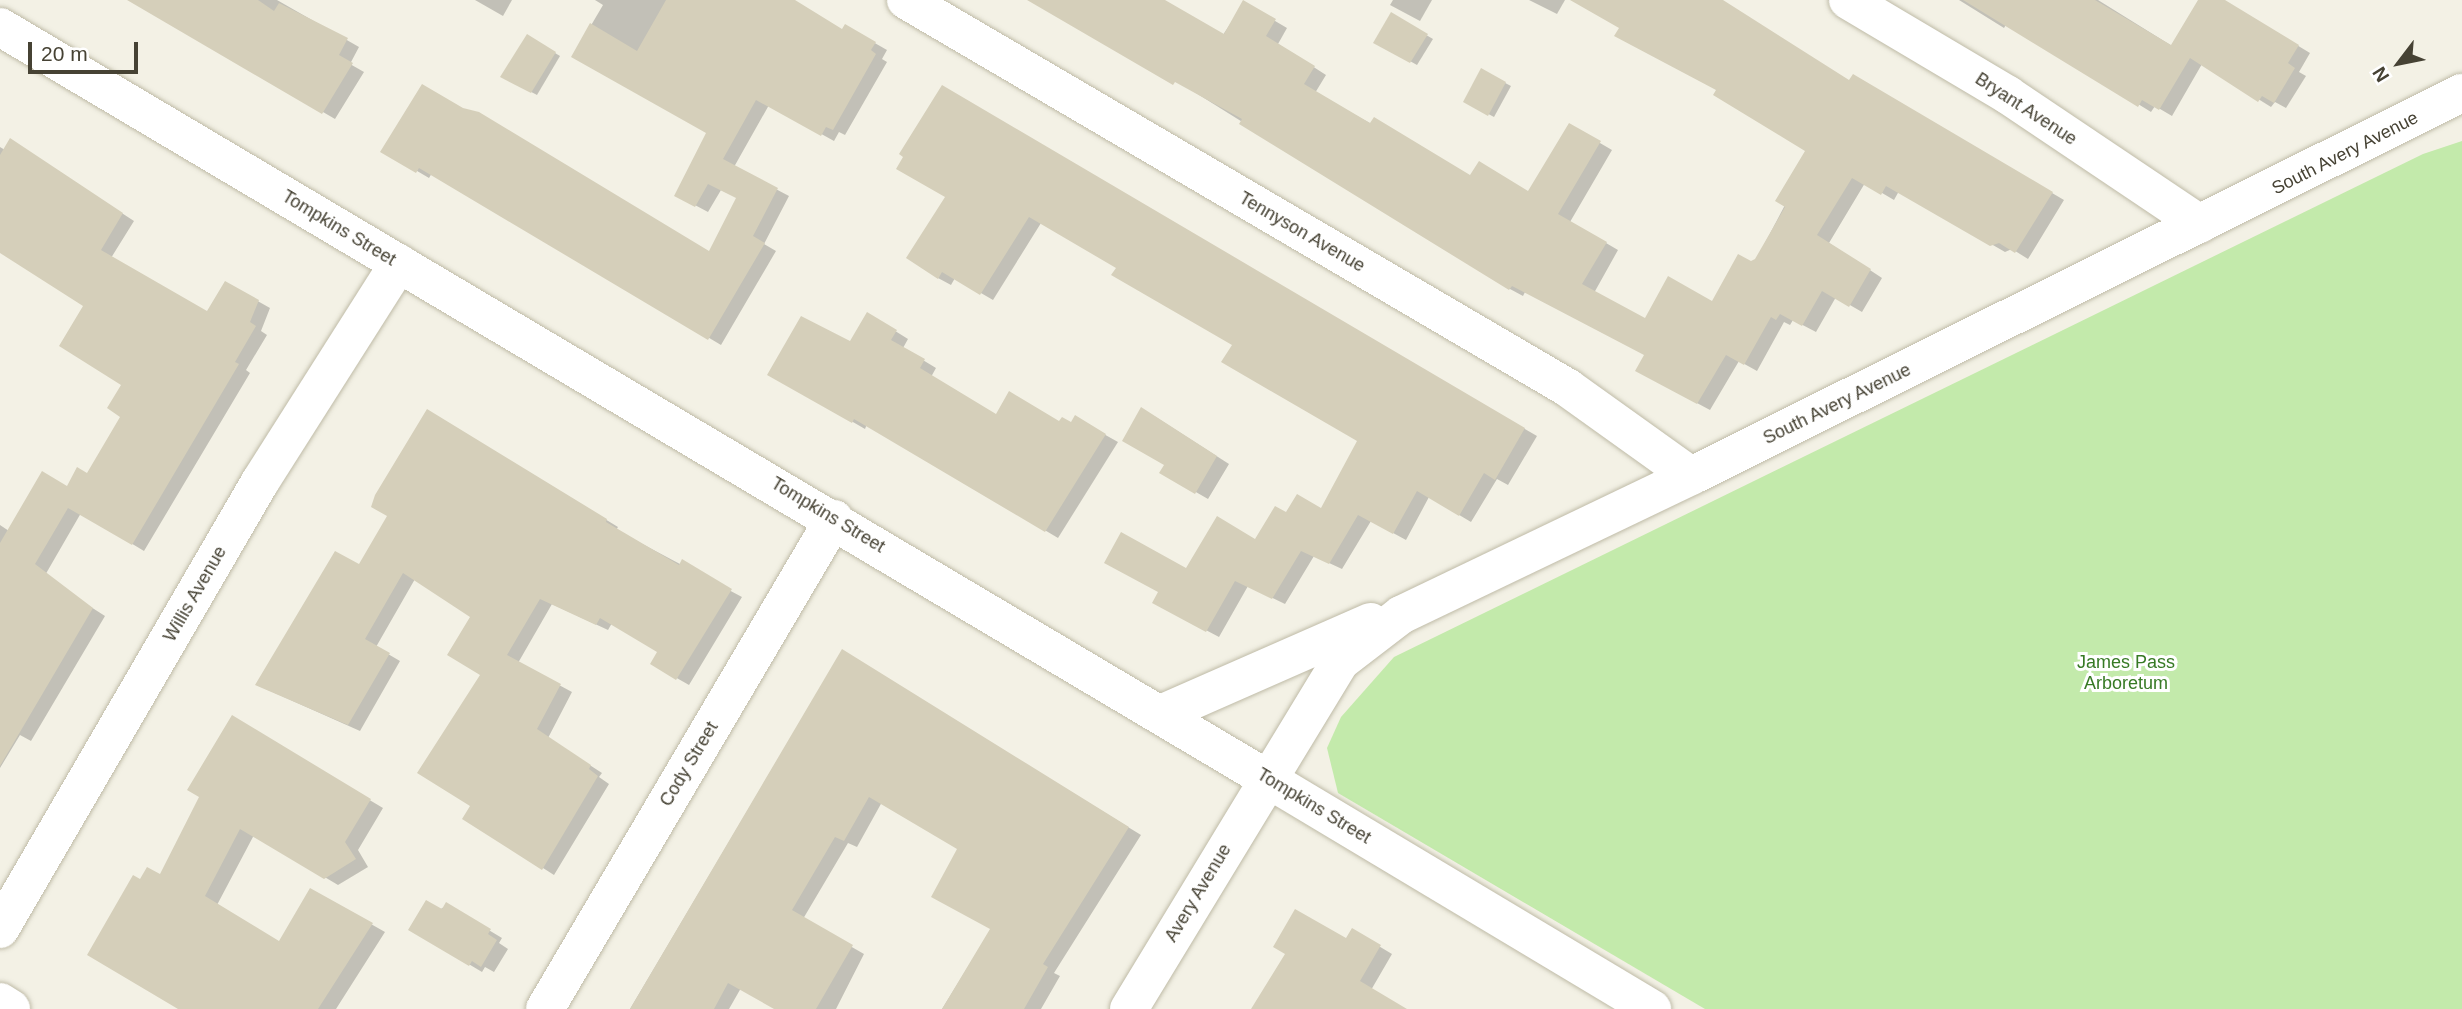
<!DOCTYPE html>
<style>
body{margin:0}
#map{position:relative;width:2462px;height:1009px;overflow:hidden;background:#f3f1e5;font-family:Helvetica,sans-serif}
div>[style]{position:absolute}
.green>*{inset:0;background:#c3eaab}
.shadow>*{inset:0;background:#0003}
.building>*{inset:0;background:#d5cfba}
.roads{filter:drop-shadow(0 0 2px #bfbba7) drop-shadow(0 0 2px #bfbba7)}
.minor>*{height:38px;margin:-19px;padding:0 19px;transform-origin:19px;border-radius:19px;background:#fff}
.tertiary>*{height:38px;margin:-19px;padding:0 19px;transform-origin:19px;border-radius:19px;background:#fff}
span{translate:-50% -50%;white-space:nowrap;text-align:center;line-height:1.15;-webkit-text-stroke:6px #fff;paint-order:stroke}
.street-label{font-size:18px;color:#464234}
.park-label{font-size:18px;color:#377a25}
.north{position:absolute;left:2364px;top:28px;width:70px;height:70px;-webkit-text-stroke:5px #fff;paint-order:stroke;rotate:238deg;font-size:19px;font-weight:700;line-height:28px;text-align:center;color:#464234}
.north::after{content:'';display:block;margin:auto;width:24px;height:32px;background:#464234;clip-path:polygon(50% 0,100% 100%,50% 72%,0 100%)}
.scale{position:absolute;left:28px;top:42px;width:110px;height:32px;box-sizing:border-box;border:4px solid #464234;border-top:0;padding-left:9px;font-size:21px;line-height:24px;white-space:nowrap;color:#464234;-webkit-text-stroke:5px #fff;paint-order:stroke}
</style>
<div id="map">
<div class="green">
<div style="clip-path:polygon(2462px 141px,2462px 1009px,1705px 1009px,1338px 793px,1327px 748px,1341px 717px,1394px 657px,2423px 154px)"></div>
</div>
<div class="shadow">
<div style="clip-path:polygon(145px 0,277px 0,359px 47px,350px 64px,364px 72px,335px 119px,142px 7px)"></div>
<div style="clip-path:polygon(475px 0,512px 0,503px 16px)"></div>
<div style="clip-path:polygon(595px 0,790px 0,842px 31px,845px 26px,887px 50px,882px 59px,887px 62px,845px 135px,839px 132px,834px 141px,769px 105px,734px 167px,789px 196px,764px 244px,776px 251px,721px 345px,432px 173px,429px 178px,383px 151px,710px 253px,738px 198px,721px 190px,708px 212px,676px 195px,708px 132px,573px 56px,603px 5px)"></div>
<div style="clip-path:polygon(1393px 0,1432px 0,1420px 21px,1390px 5px)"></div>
<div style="clip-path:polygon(1529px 0,1565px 0,1557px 14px)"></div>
<div style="clip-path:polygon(1959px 0,2098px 0,2172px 46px,2200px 0,2222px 0,2310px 53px,2299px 72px,2306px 76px,2286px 108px,2275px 102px,2271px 107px,2202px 64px,2172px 116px,2155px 106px,2151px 112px,2007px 23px,2004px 28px)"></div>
<div style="clip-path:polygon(1244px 3px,1287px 28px,1278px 44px,1326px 75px,1315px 93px,1470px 178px,1529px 193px,1569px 125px,1612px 150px,1570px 222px,1618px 250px,1594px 293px,1645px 321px,1713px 303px,1756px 260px,1853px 76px,2064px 200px,2028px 259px,2012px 249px,2005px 252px,1899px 191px,1894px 200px,1865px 183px,1829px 243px,1882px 278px,1862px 312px,1836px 297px,1816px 332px,1793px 320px,1790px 325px,1784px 322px,1757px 371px,1739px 361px,1710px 410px,1650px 378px,1646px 355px,1525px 292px,1523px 296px,1510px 289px,1188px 88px)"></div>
<div style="clip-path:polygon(1392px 15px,1433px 39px,1417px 65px,1376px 42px)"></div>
<div style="clip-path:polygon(527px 36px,560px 56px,537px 95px,503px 77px)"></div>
<div style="clip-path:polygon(1482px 71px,1511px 86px,1494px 117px,1466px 102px)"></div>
<div style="clip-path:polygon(943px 88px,1537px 436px,1508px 485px,1497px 479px,1471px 522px,1429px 497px,1406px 540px,1371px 521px,1342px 569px,1314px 556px,1285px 604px,1248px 586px,1219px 637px,1166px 609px,1187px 571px,1256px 541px,1287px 514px,1322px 510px,1359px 440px,1234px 345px,1118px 267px,1041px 223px,993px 300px,955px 278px,951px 285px,938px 278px,947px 196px)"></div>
<div style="clip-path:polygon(11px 141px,134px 221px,111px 258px,208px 313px,226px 283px,270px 308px,261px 331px,267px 335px,246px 370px,250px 373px,144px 551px,81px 513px,44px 577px,105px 616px,31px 741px,20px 735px,0 768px,0 525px,9px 531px,88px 475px,123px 416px,124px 384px,86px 305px,0 252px,0 147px,5px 150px)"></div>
<div style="clip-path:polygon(868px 314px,908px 339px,903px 348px,936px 368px,931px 377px,997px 416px,1072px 425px,1075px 418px,1118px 442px,1058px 538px,867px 424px,865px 429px,770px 374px,850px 344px)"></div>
<div style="clip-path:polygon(428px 411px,618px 527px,616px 530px,742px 597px,689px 685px,652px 664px,659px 652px,612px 623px,608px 630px,552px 604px,518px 663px,572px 692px,548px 738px,602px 773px,599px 777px,609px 784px,554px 875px,464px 818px,472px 805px,483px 674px,472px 616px,415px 579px,376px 647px,400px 661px,360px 731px,257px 685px,359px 567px,389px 516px)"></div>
<div style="clip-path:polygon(1154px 416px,1229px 464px,1208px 499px,1161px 472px,1166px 464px)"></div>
<div style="clip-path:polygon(842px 651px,1141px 835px,1054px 973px,1060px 976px,1041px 1009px,942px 1009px,992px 928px,959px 849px,882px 802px,857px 847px,848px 843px,803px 919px,864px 954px,836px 1009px,777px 1009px,741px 988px,729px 1009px,630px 1009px)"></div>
<div style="clip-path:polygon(232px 718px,383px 808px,358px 850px,368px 867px,338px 885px,254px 835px,217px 905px,279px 943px,311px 890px,385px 932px,336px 1009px,180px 1009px,140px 881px,161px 876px,201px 796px)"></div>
<div style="clip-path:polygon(447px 905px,502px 938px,499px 943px,508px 949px,494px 972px,485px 967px,482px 972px,410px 929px)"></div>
<div style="clip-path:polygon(1352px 930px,1392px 954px,1367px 997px,1332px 1009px,1252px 1009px,1346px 940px)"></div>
</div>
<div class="building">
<div style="clip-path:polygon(127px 0,258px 0,274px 11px,279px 3px,348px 38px,339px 55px,353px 63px,322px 114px)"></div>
<div style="clip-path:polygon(666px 0,795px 0,842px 29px,845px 24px,876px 42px,871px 50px,876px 54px,833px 130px,826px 127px,821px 136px,756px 100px,723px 159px,778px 188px,753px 236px,765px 243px,708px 340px,419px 168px,416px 173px,380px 152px,422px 84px,463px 108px,479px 112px,709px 251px,736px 198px,708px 184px,695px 207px,674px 196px,706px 133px,571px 57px,590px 23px,637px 51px)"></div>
<div style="clip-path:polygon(1027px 0,1165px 0,1224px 34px,1243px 0,1276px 19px,1266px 36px,1315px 66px,1304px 84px,1370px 123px,1374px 117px,1470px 175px,1479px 161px,1528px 191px,1569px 123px,1601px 141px,1558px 214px,1607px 242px,1582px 284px,1645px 318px,1668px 276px,1712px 301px,1738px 254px,1751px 261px,1755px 259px,1785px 207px,1775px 201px,1805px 151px,1713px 95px,1716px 90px,1614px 36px,1619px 28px,1570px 0,1723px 0,1849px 80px,1853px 74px,2053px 192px,2015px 253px,1999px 243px,1990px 246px,1886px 186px,1881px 195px,1852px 178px,1817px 235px,1871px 269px,1849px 307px,1822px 291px,1802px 326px,1780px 314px,1776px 320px,1771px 317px,1744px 365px,1726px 355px,1697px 404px,1635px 371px,1644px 355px,1512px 286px,1509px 290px,1239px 124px,1242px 119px,1175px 82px,1173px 85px)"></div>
<div style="clip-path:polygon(1963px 0,2095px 0,2171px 45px,2198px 0,2225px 0,2299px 45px,2288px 63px,2295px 68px,2274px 103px,2262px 96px,2258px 102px,2190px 58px,2159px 110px,2142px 100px,2138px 107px)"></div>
<div style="clip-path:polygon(1391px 12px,1428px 34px,1410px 63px,1373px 43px)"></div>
<div style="clip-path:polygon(527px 34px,556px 52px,531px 93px,500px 77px)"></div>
<div style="clip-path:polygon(1481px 68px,1506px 82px,1488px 116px,1463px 102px)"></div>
<div style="clip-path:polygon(942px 85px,1525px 428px,1495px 480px,1484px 473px,1459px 516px,1417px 491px,1393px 534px,1358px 515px,1329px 564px,1301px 551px,1272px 599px,1235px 581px,1206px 632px,1152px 603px,1158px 592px,1104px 563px,1121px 532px,1186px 568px,1217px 516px,1255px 539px,1275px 506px,1286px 512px,1297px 494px,1321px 508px,1357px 441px,1221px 362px,1232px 345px,1111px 275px,1116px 268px,1029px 217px,980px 295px,942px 272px,938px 279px,906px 258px,945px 197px,896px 169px,903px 157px,899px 154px)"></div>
<div style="clip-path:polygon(10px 138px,123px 213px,101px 250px,207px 311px,225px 281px,259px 300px,250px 322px,256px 326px,235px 362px,239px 364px,132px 545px,68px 508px,35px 564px,93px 608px,0 766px,0 543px,42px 471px,67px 486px,77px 467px,87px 473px,120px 417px,107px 408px,121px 385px,59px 346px,83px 306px,0 253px,0 155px)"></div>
<div style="clip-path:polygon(867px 312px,897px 330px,891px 340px,925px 359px,920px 368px,996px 414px,1009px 391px,1059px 421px,1062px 417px,1071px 422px,1075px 415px,1106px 434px,1045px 532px,854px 419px,852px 423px,767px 375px,801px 316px,850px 341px)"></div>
<div style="clip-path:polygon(1141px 407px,1217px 456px,1195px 494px,1159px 473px,1164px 465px,1122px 441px)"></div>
<div style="clip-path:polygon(427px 409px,607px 519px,606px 522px,679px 565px,682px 559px,732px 589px,676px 680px,650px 664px,657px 652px,600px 618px,596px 625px,540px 599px,507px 655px,561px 684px,537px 729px,591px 765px,589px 769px,598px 776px,542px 870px,462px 819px,470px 806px,417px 773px,480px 675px,447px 655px,470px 617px,403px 573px,365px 639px,390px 653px,348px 725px,255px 685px,335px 551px,359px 564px,387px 516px,371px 507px,375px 495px)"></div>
<div style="clip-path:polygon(842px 649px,1129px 827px,1043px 964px,1048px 967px,1024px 1009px,942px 1009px,990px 929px,931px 897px,957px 849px,869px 797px,844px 841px,835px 837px,792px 910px,853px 945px,816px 1009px,774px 1009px,728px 983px,714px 1009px,630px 1009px)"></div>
<div style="clip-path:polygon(232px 715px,371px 799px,345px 842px,356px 859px,324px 879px,240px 829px,205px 896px,279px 941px,310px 888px,373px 923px,318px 1009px,178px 1009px,87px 955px,133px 875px,140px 879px,147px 867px,160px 874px,199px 797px,187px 790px)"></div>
<div style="clip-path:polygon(426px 900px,442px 909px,446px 902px,491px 929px,488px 934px,497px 940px,481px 967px,472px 961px,469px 966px,408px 930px)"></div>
<div style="clip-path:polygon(1295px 909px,1346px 938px,1352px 928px,1381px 945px,1360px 981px,1407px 1009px,1251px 1009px,1285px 954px,1273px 947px)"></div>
</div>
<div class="roads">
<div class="minor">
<div style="left:906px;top:0;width:767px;rotate:30.37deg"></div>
<div style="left:1568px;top:388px;width:151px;rotate:35.6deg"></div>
<div style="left:1848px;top:0;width:186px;rotate:30.7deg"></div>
<div style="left:2008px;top:95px;width:231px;rotate:33.9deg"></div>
<div style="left:1266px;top:778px;width:450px;rotate:30.9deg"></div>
<div style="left:0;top:929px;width:517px;rotate:-59.82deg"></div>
<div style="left:260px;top:482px;width:259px;rotate:-57.6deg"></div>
<div style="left:0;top:1002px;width:13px;rotate:32deg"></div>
<div style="left:545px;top:1009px;width:569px;rotate:-59.47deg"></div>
</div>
<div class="tertiary">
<div style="left:0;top:27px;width:1472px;rotate:30.68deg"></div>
<div style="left:1161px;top:714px;width:229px;rotate:-23.7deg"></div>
<div style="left:1129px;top:1009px;width:407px;rotate:-58.7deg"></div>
<div style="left:1341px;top:661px;width:76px;rotate:-37.5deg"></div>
<div style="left:1401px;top:615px;width:322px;rotate:-25.6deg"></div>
<div style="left:1691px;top:476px;width:861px;rotate:-26.42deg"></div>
</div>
</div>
<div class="street-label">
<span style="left:2026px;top:109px;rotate:33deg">Bryant Avenue</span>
<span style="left:2345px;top:153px;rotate:-27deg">South Avery Avenue</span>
<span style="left:339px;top:228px;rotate:31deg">Tompkins Street</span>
<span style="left:1302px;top:232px;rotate:30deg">Tennyson Avenue</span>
<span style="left:1837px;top:404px;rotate:-26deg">South Avery Avenue</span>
<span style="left:828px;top:515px;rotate:31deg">Tompkins Street</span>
<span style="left:195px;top:594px;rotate:-60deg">Willis Avenue</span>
<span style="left:689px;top:764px;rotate:-59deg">Cody Street</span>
<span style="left:1314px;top:806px;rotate:31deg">Tompkins Street</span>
<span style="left:1198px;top:893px;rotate:-59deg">Avery Avenue</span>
</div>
<div class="park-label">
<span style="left:2126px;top:673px">James Pass<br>Arboretum</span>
</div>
<div class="north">N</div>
<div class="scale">20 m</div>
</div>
